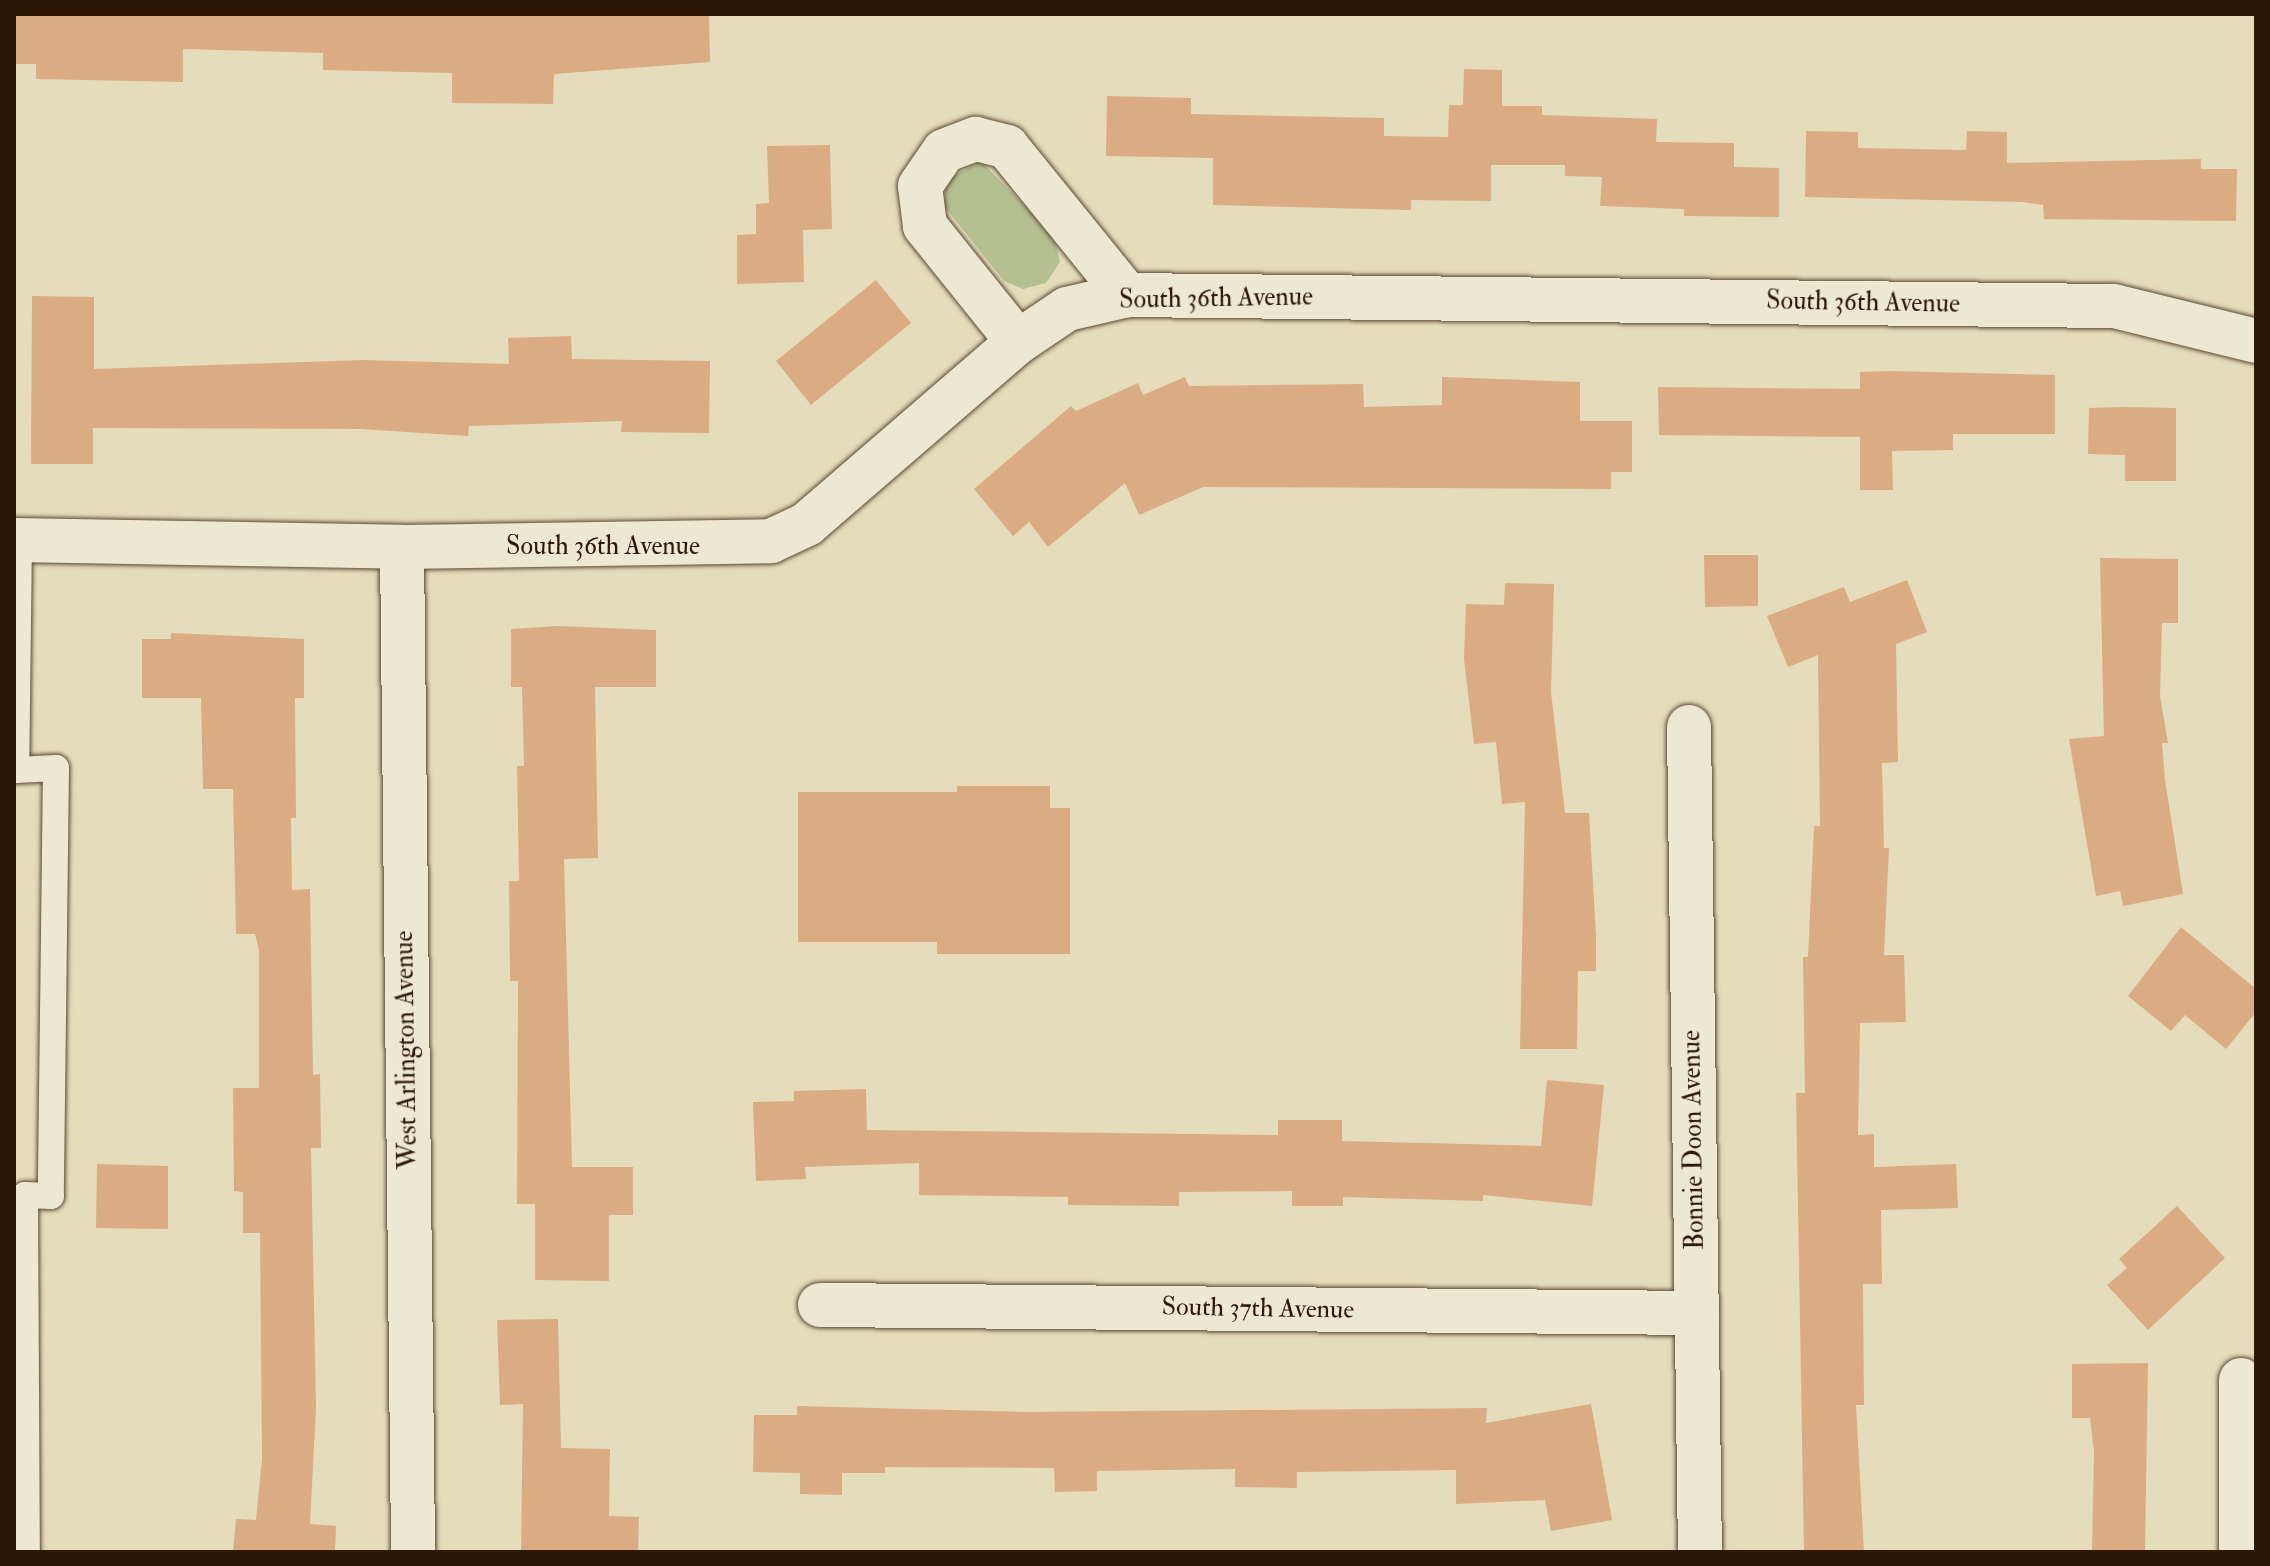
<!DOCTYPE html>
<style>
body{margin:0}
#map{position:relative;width:2270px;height:1566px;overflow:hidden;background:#e5dcbc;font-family:"IM FELL Double Pica",serif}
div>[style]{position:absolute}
.green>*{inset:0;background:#b5c091}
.building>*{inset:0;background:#dbab84}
.roads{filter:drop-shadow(0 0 2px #5b4933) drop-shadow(0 0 2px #5b4933)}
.service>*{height:26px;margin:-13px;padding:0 13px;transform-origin:13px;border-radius:13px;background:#eee8d3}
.minor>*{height:44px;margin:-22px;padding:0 22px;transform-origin:22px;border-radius:22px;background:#eee8d3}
span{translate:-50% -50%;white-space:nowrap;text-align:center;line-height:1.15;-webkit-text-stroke:8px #eee8d3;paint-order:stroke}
.street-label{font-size:26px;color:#2d1805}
.frame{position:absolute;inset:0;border:16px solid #2d1805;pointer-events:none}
</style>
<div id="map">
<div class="green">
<div style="clip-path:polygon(981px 161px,1054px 236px,1060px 262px,1046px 283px,1023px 289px,1004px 281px,944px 206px,946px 180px)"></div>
</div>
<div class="building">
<div style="clip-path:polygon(14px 14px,709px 14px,710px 62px,554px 74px,553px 104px,452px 103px,452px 73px,323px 70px,323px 53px,183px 49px,183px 82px,36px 79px,36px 64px,14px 64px)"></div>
<div style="clip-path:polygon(1464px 69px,1502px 70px,1502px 106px,1542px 106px,1542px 115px,1657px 119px,1656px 142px,1734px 143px,1734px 167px,1779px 168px,1779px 217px,1684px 216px,1684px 209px,1600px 206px,1602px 177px,1565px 176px,1565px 165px,1491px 165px,1491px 201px,1411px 200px,1411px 210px,1213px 205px,1213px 158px,1106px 156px,1107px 96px,1191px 98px,1191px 114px,1384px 118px,1384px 136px,1448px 137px,1449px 105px,1463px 105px)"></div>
<div style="clip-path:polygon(1806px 131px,1858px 132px,1858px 148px,1966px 150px,1967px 131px,2007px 132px,2007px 163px,2201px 159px,2201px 169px,2237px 169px,2236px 221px,2044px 219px,2043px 205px,2023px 202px,1805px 197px)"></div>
<div style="clip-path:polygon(830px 145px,832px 229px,803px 230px,804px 282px,737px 284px,737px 235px,756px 234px,756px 204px,769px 203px,767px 146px)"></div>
<div style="clip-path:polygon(876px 280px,911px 323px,811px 405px,776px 361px)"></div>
<div style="clip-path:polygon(32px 296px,94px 297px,94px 369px,363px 360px,509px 364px,508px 338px,571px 336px,572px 359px,710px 361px,709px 433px,621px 432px,622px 421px,469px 426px,468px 436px,361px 429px,93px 428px,93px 464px,31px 464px)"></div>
<div style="clip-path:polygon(1890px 371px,2055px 375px,2055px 434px,1953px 434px,1953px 450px,1892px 451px,1893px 490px,1860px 490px,1860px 437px,1659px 435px,1658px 387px,1860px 389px,1860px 372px)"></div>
<div style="clip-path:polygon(1185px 377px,1189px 386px,1363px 384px,1364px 407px,1442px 405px,1442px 377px,1580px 382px,1580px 421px,1632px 421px,1632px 472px,1611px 472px,1611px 489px,1203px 487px,1139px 515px,1125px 483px,1048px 547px,1029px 522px,1013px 536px,974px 489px,1071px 406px,1076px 411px,1138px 383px,1143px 395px)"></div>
<div style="clip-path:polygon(2122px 407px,2176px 408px,2176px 481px,2125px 481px,2125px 455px,2088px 454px,2089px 408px)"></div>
<div style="clip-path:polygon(1704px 555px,1758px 555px,1758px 606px,1705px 607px)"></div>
<div style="clip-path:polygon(2100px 558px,2178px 559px,2178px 623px,2162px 623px,2160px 696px,2168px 743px,2162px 743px,2165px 780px,2183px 894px,2123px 906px,2120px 891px,2096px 896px,2069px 739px,2104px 736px)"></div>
<div style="clip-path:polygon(1907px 580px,1927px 632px,1896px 644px,1898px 762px,1882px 763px,1884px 848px,1889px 848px,1884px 955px,1904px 955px,1906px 1022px,1860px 1023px,1858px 1135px,1874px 1134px,1874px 1167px,1956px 1164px,1958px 1208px,1881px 1210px,1882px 1284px,1863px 1284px,1864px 1405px,1856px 1405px,1864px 1552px,1804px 1552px,1796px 1093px,1805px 1093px,1803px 957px,1808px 957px,1814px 826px,1820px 826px,1818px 655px,1788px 667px,1767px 616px,1844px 587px,1850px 602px)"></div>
<div style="clip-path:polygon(1505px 583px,1554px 584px,1551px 692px,1565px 813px,1589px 813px,1596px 936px,1596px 971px,1578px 971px,1577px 1049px,1520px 1049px,1525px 802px,1502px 804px,1496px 742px,1474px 744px,1464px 659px,1466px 604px,1504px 605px)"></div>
<div style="clip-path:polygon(558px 626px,656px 630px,656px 687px,595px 687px,598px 858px,564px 859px,572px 1167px,633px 1167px,633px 1215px,609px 1215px,609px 1281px,535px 1280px,535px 1204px,517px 1204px,518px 981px,510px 981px,509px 881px,519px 881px,517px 766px,524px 766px,522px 687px,511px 687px,511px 629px)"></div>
<div style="clip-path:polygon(171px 633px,304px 639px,304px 698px,295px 698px,296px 818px,291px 818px,292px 890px,310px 889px,313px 1075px,320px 1074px,321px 1148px,311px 1148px,316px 1408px,310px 1524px,336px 1526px,335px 1552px,233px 1552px,236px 1519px,256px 1520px,262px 1459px,260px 1233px,243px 1233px,243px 1192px,234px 1191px,233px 1088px,259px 1088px,259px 950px,255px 934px,236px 934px,233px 789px,203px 789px,201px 698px,142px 698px,142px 639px,171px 639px)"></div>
<div style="clip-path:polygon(957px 786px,1050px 786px,1050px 808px,1070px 808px,1070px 954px,937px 954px,937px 942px,798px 942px,798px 792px,957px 792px)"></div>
<div style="clip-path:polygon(2181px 927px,2256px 989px,2256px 1012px,2226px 1049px,2185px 1015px,2171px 1031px,2128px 996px)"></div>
<div style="clip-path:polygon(1547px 1080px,1604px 1085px,1592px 1206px,1483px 1195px,1483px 1201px,1343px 1197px,1343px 1206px,1292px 1206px,1292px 1191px,1179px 1192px,1179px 1206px,1068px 1205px,1068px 1197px,919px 1195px,919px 1163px,805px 1167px,806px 1179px,756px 1181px,753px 1102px,794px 1101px,794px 1091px,866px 1089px,867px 1130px,1278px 1135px,1278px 1120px,1342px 1120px,1342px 1141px,1541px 1146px)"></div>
<div style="clip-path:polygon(97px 1164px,168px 1166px,168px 1229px,96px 1228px)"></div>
<div style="clip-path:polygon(2177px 1206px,2225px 1258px,2148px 1330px,2107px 1285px,2127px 1268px,2119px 1259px)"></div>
<div style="clip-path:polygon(558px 1319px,561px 1448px,610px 1449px,609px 1516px,639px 1517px,638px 1552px,521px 1552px,523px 1404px,500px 1405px,497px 1320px)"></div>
<div style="clip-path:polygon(2148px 1363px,2145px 1552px,2092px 1552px,2094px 1452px,2090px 1418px,2072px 1418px,2072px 1364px)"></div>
<div style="clip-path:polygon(1591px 1404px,1612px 1520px,1551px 1531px,1545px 1500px,1456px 1504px,1456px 1470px,1297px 1472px,1297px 1488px,1235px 1487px,1235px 1469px,1097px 1471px,1097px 1491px,1055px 1492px,1054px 1468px,885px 1467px,885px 1473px,842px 1473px,842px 1495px,800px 1494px,800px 1473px,753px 1472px,754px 1415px,797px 1415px,797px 1406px,1027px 1412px,1487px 1408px,1486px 1423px)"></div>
</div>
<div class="roads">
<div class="service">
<div style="left:19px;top:540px;width:230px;rotate:90.7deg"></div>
<div style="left:16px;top:770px;width:40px;rotate:-2.9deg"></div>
<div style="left:56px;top:768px;width:428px;rotate:90.7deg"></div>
<div style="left:51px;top:1196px;width:26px;rotate:-178deg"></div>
<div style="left:25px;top:1195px;width:357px;rotate:89.7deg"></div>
</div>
<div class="minor">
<div style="left:1018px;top:342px;width:149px;rotate:-128.7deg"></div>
<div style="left:925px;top:226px;width:40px;rotate:-97.1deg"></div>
<div style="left:920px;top:186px;width:42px;rotate:-55.6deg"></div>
<div style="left:944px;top:151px;width:34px;rotate:-21deg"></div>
<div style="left:976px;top:139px;width:32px;rotate:14deg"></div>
<div style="left:1007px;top:147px;width:191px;rotate:51deg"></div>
<div style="left:14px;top:540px;width:388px;rotate:1deg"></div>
<div style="left:402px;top:547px;width:369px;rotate:-0.9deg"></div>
<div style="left:771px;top:541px;width:40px;rotate:-25deg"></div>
<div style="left:807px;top:524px;width:279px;rotate:-40.8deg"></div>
<div style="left:1018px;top:342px;width:59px;rotate:-34deg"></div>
<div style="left:1067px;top:309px;width:62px;rotate:-13.1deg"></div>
<div style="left:1127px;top:295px;width:987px;rotate:0.64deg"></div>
<div style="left:2114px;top:306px;width:146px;rotate:13.8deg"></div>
<div style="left:402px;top:547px;width:1005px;rotate:89.37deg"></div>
<div style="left:1689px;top:727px;width:825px;rotate:89.24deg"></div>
<div style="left:820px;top:1305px;width:876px;rotate:0.52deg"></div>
<div style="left:2241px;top:1380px;width:172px;rotate:90deg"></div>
</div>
</div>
<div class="street-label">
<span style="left:1216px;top:299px;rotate:-1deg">South 36th Avenue</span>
<span style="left:1863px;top:303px;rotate:1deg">South 36th Avenue</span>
<span style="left:603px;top:547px">South 36th Avenue</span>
<span style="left:407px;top:1050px;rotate:-91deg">West Arlington Avenue</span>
<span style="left:1694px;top:1140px;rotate:-91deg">Bonnie Doon Avenue</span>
<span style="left:1258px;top:1309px;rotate:1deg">South 37th Avenue</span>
</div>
<div class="frame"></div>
</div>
